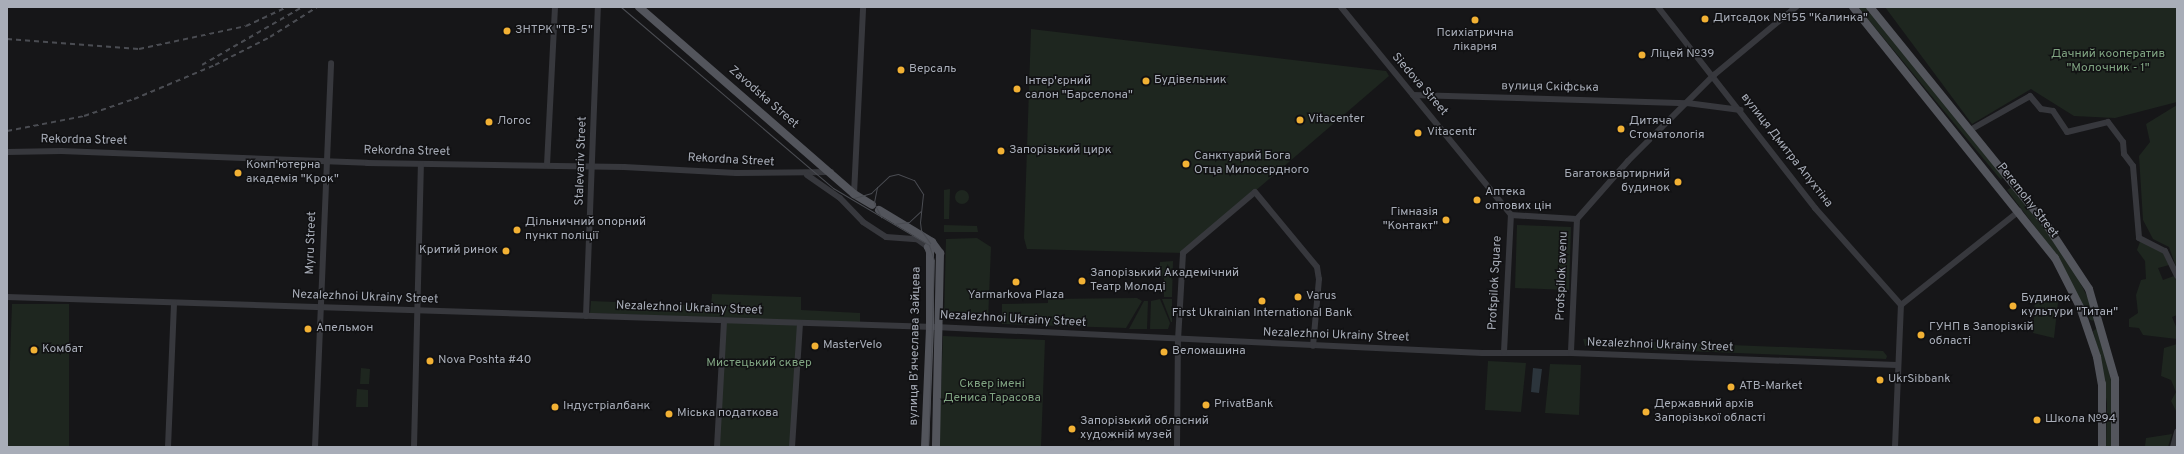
<!DOCTYPE html>
<meta charset="utf-8">
<style>
body{margin:0}
#map{position:relative;width:2184px;height:454px;overflow:hidden;background:#161618;font-family:Overpass,sans-serif}
div>[style]{position:absolute}
.green>*{inset:0;background:#1e261f}
.round{border-radius:50%}
.water>*{inset:0;background:#2c353c}
.minor>*{height:6px;margin:-3px;padding:0 3px;transform-origin:3px;border-radius:3px;background:#37383d}
.major>*{height:8px;margin:-4px;padding:0 4px;transform-origin:4px;border-radius:4px;background:#53555c}
.tram>*{height:1px;margin:-0.5px;padding:0 0.5px;transform-origin:0.5px;border-radius:0.5px;background:#4a4c52}
.rail>*{height:1.5px;margin-top:-0.75px;transform-origin:0;background:repeating-linear-gradient(90deg,#4a4c52 0 5px,transparent 0 9px)}
.dots>*{width:11px;height:11px;translate:-50% -50%;box-sizing:border-box;border:2px solid #111113;border-radius:50%}
span{translate:-50% -50%;white-space:nowrap;text-align:center;line-height:1.15;-webkit-text-stroke:3px #111113;paint-order:stroke}
.poi-label{font-size:12px;color:#a8adb8}
.left{translate:0 -50%;text-align:left}
.right{translate:-100% -50%;text-align:right}
.park-label{font-size:12px;color:#7fa381}
.street-label{font-size:12px;color:#a8adb8}
.frame{position:absolute;inset:0;border:8px solid #a8adb8;pointer-events:none}
</style>
<div id="map">
<div class="green">
<div style="clip-path:polygon(1858px 7px,1867px 7px,2003px 177px,2001px 180px)"></div>
<div style="clip-path:polygon(1885px 7px,2177px 7px,2177px 102px,2115px 118px,2074px 116px,2031px 89px,1972px 124px)"></div>
<div style="clip-path:polygon(1031px 29px,1386px 71px,1389px 76px,1183px 253px,1027px 249px,1024px 238px)"></div>
<div style="clip-path:polygon(2177px 105px,2177px 269px,2169px 247px,2153px 239px,2143px 220px,2139px 156px,2150px 142px,2146px 124px)"></div>
<div style="clip-path:polygon(2012px 187px,2069px 261px,2089px 300px,2095px 321px,2090px 320px,2058px 257px,2007px 190px)"></div>
<div style="clip-path:polygon(950px 189px,949px 219px,944px 219px,944px 190px)"></div>
<div class="round" style="left:955px;top:190px;width:14px;height:14px"></div>
<div style="clip-path:polygon(944px 225px,977px 226px,978px 232px,944px 232px)"></div>
<div style="clip-path:polygon(1517px 225px,1571px 227px,1569px 290px,1515px 288px)"></div>
<div style="clip-path:polygon(977px 238px,991px 247px,988px 321px,944px 319px,946px 239px)"></div>
<div style="clip-path:polygon(2141px 239px,2163px 253px,2169px 265px,2158px 268px,2163px 280px,2174px 276px,2177px 281px,2177px 315px,2172px 317px,2177px 329px,2177px 339px,2143px 335px,2139px 328px,2129px 327px,2129px 319px,2138px 313px,2136px 295px,2141px 280px,2146px 279px,2145px 261px,2137px 250px)"></div>
<div style="clip-path:polygon(1173px 261px,1172px 297px,1164px 297px,1164px 278px,1159px 277px,1160px 262px)"></div>
<div style="clip-path:polygon(2035px 293px,2058px 302px,2054px 338px,2033px 333px)"></div>
<div style="clip-path:polygon(712px 294px,801px 297px,801px 310px,860px 313px,860px 323px,590px 313px,591px 301px,711px 306px)"></div>
<div style="clip-path:polygon(1137px 298px,1142px 301px,1126px 328px,1002px 324px,1002px 304px,1048px 303px,1048px 299px)"></div>
<div style="clip-path:polygon(1160px 299px,1170px 323px,1168px 329px,1150px 329px,1151px 301px)"></div>
<div style="clip-path:polygon(1162px 299px,1172px 299px,1172px 322px,1171px 322px)"></div>
<div style="clip-path:polygon(1144px 301px,1148px 301px,1147px 329px,1129px 329px)"></div>
<div style="clip-path:polygon(12px 304px,69px 304px,69px 447px,7px 447px)"></div>
<div style="clip-path:polygon(724px 321px,800px 323px,792px 447px,717px 447px)"></div>
<div style="clip-path:polygon(2096px 329px,2099px 330px,2112px 385px,2112px 447px,2106px 447px,2107px 404px,2100px 358px,2093px 331px)"></div>
<div style="clip-path:polygon(943px 336px,1045px 340px,1041px 447px,939px 447px)"></div>
<div style="clip-path:polygon(1583px 339px,1883px 351px,1887px 356px,1886px 359px,1613px 348px,1585px 346px)"></div>
<div style="clip-path:polygon(2177px 344px,2177px 413px,2171px 401px,2176px 392px,2171px 380px,2161px 376px,2164px 348px)"></div>
<div style="clip-path:polygon(1488px 361px,1526px 363px,1521px 412px,1485px 410px)"></div>
<div style="clip-path:polygon(1550px 364px,1581px 365px,1579px 415px,1545px 413px)"></div>
<div style="clip-path:polygon(361px 368px,370px 369px,369px 384px,360px 384px)"></div>
<div style="clip-path:polygon(357px 389px,368px 390px,368px 407px,356px 407px)"></div>
<div style="clip-path:polygon(2172px 434px,2168px 447px,2145px 446px,2146px 438px)"></div>
</div>
<div class="water">
<div style="clip-path:polygon(1533px 368px,1542px 369px,1539px 393px,1531px 392px)"></div>
</div>
<div class="minor">
<div style="left:1341px;top:7px;width:269px;rotate:50.7deg"></div>
<div style="left:1658px;top:7px;width:255px;rotate:52deg"></div>
<div style="left:1815px;top:208px;width:130px;rotate:48.4deg"></div>
<div style="left:1413px;top:95px;width:274px;rotate:1.7deg"></div>
<div style="left:1687px;top:103px;width:54px;rotate:7.4deg"></div>
<div style="left:1970px;top:130px;width:69px;rotate:-29.5deg"></div>
<div style="left:2030px;top:96px;width:17px;rotate:50deg"></div>
<div style="left:2041px;top:109px;width:12px;rotate:9deg"></div>
<div style="left:2053px;top:111px;width:25px;rotate:56deg"></div>
<div style="left:2067px;top:132px;width:42px;rotate:-13.7deg"></div>
<div style="left:2108px;top:122px;width:25px;rotate:53deg"></div>
<div style="left:2123px;top:142px;width:12px;rotate:85deg"></div>
<div style="left:2124px;top:154px;width:15px;rotate:53deg"></div>
<div style="left:2133px;top:166px;width:72px;rotate:85.2deg"></div>
<div style="left:2139px;top:238px;width:29px;rotate:27deg"></div>
<div style="left:2165px;top:251px;width:28px;rotate:64deg"></div>
<div style="left:7px;top:152px;width:54px;rotate:-1.1deg"></div>
<div style="left:61px;top:151px;width:306px;rotate:2.2deg"></div>
<div style="left:367px;top:163px;width:257px;rotate:0.9deg"></div>
<div style="left:624px;top:167px;width:112px;rotate:3.1deg"></div>
<div style="left:736px;top:173px;width:95px;rotate:-0.6deg"></div>
<div style="left:547px;top:165px;width:158px;rotate:-87.1deg"></div>
<div style="left:807px;top:175px;width:40px;rotate:34.9deg"></div>
<div style="left:840px;top:198px;width:33px;rotate:46deg"></div>
<div style="left:863px;top:222px;width:27px;rotate:33deg"></div>
<div style="left:886px;top:237px;width:31px;rotate:4deg"></div>
<div style="left:917px;top:239px;width:14px;rotate:36deg"></div>
<div style="left:854px;top:194px;width:187px;rotate:-87.2deg"></div>
<div style="left:1511px;top:215px;width:66px;rotate:3.5deg"></div>
<div style="left:1577px;top:219px;width:134px;rotate:92.6deg"></div>
<div style="left:1577px;top:219px;width:77px;rotate:-48.7deg"></div>
<div style="left:1628px;top:161px;width:122px;rotate:-45deg"></div>
<div style="left:1714px;top:75px;width:107px;rotate:-39.7deg"></div>
<div style="left:7px;top:297px;width:928px;rotate:1.85deg"></div>
<div style="left:935px;top:327px;width:548px;rotate:2.72deg"></div>
<div style="left:1482px;top:353px;width:89px"></div>
<div style="left:1571px;top:353px;width:326px;rotate:2.1deg"></div>
<div style="left:586px;top:316px;width:309px;rotate:-87.8deg"></div>
<div style="left:1504px;top:352px;width:137px;rotate:-87.1deg"></div>
<div style="left:168px;top:447px;width:144px;rotate:-87.6deg"></div>
<div style="left:315px;top:447px;width:384px;rotate:-87.6deg"></div>
<div style="left:414px;top:447px;width:283px;rotate:-88.6deg"></div>
<div style="left:717px;top:447px;width:126px;rotate:-86.8deg"></div>
<div style="left:792px;top:447px;width:124px;rotate:-86.3deg"></div>
<div style="left:1177px;top:447px;width:107px;rotate:-89.5deg"></div>
<div style="left:1178px;top:340px;width:87px;rotate:-86.7deg"></div>
<div style="left:1183px;top:253px;width:94px;rotate:-40.3deg"></div>
<div style="left:1255px;top:192px;width:97px;rotate:50.4deg"></div>
<div style="left:1317px;top:267px;width:12px;rotate:81deg"></div>
<div style="left:1319px;top:279px;width:67px;rotate:95.1deg"></div>
<div style="left:1895px;top:447px;width:142px;rotate:-87.6deg"></div>
<div style="left:1901px;top:305px;width:151px;rotate:-38.5deg"></div>
<div style="left:2173px;top:447px;width:16px;rotate:-75deg"></div>
</div>
<div class="major">
<div style="left:639px;top:7px;width:285px;rotate:41deg"></div>
<div style="left:854px;top:194px;width:21px;rotate:31deg"></div>
<div style="left:1853px;top:7px;width:322px;rotate:51.2deg"></div>
<div style="left:2055px;top:258px;width:55px;rotate:63deg"></div>
<div style="left:2080px;top:307px;width:53px;rotate:71.2deg"></div>
<div style="left:2097px;top:357px;width:27px;rotate:80deg"></div>
<div style="left:2102px;top:384px;width:63px;rotate:90deg"></div>
<div style="left:1870px;top:7px;width:283px;rotate:51deg"></div>
<div style="left:2048px;top:227px;width:74px;rotate:56.5deg"></div>
<div style="left:2089px;top:289px;width:94px;rotate:73.9deg"></div>
<div style="left:2115px;top:379px;width:68px;rotate:90deg"></div>
<div style="left:879px;top:210px;width:62px;rotate:31.1deg"></div>
<div style="left:932px;top:242px;width:14px;rotate:54deg"></div>
<div style="left:940px;top:253px;width:194px;rotate:91.2deg"></div>
<div style="left:925px;top:447px;width:120px;rotate:-87.6deg"></div>
<div style="left:930px;top:327px;width:75px;rotate:-90deg"></div>
<div style="left:930px;top:252px;width:5px;rotate:-112deg"></div>
<div style="left:928px;top:247px;width:6px;rotate:-51deg"></div>
</div>
<div class="tram">
<div style="left:621px;top:7px;width:279px;rotate:40.5deg"></div>
<div style="left:833px;top:188px;width:112px;rotate:30.7deg"></div>
<div style="left:929px;top:245px;width:16px;rotate:72deg"></div>
<div style="left:934px;top:260px;width:187px;rotate:91.8deg"></div>
<div style="left:877px;top:187px;width:16px;rotate:101deg"></div>
<div style="left:874px;top:203px;width:16px;rotate:63deg"></div>
<div style="left:854px;top:198px;width:18px;rotate:-16deg"></div>
<div style="left:871px;top:193px;width:25px;rotate:-43deg"></div>
<div style="left:889px;top:176px;width:9px;rotate:-13deg"></div>
<div style="left:898px;top:174px;width:17px;rotate:21deg"></div>
<div style="left:914px;top:180px;width:17px;rotate:57deg"></div>
<div style="left:923px;top:194px;width:28px;rotate:96deg"></div>
<div style="left:920px;top:222px;width:8px;rotate:83deg"></div>
<div style="left:921px;top:230px;width:16px;rotate:55deg"></div>
<div style="left:894px;top:224px;width:15px;rotate:-8deg"></div>
<div style="left:909px;top:222px;width:16px;rotate:-43deg"></div>
</div>
<div class="rail">
<div style="left:7px;top:39px;width:132px;rotate:4.3deg"></div>
<div style="left:139px;top:49px;width:109px;rotate:-12.1deg"></div>
<div style="left:246px;top:26px;width:45px;rotate:-24.9deg"></div>
<div style="left:202px;top:65px;width:116px;rotate:-30.1deg"></div>
<div style="left:7px;top:131px;width:78px;rotate:-11deg"></div>
<div style="left:84px;top:116px;width:53px;rotate:-18.8deg"></div>
<div style="left:134px;top:99px;width:88px;rotate:-22.8deg"></div>
<div style="left:215px;top:65px;width:62px;rotate:-27deg"></div>
<div style="left:270px;top:37px;width:56px;rotate:-32.6deg"></div>
</div>
<div class="dots">
<div style="left:1705px;top:19px;background:#f2b134"></div>
<div style="left:1475px;top:20px;background:#f2b134"></div>
<div style="left:507px;top:31px;background:#f2b134"></div>
<div style="left:1642px;top:55px;background:#f2b134"></div>
<div style="left:901px;top:70px;background:#f2b134"></div>
<div style="left:1146px;top:81px;background:#f2b134"></div>
<div style="left:1017px;top:89px;background:#f2b134"></div>
<div style="left:1300px;top:120px;background:#f2b134"></div>
<div style="left:489px;top:122px;background:#f2b134"></div>
<div style="left:1621px;top:129px;background:#f2b134"></div>
<div style="left:1418px;top:133px;background:#f2b134"></div>
<div style="left:1001px;top:151px;background:#f2b134"></div>
<div style="left:1186px;top:164px;background:#f2b134"></div>
<div style="left:238px;top:173px;background:#f2b134"></div>
<div style="left:1678px;top:182px;background:#f2b134"></div>
<div style="left:1477px;top:200px;background:#f2b134"></div>
<div style="left:1446px;top:220px;background:#f2b134"></div>
<div style="left:517px;top:230px;background:#f2b134"></div>
<div style="left:506px;top:251px;background:#f2b134"></div>
<div style="left:1082px;top:281px;background:#f2b134"></div>
<div style="left:1016px;top:282px;background:#f2b134"></div>
<div style="left:1298px;top:297px;background:#f2b134"></div>
<div style="left:1262px;top:301px;background:#f2b134"></div>
<div style="left:2013px;top:306px;background:#f2b134"></div>
<div style="left:308px;top:329px;background:#f2b134"></div>
<div style="left:1921px;top:335px;background:#f2b134"></div>
<div style="left:815px;top:346px;background:#f2b134"></div>
<div style="left:34px;top:350px;background:#f2b134"></div>
<div style="left:1164px;top:352px;background:#f2b134"></div>
<div style="left:430px;top:361px;background:#f2b134"></div>
<div style="left:1880px;top:380px;background:#f2b134"></div>
<div style="left:1731px;top:387px;background:#f2b134"></div>
<div style="left:1206px;top:405px;background:#f2b134"></div>
<div style="left:555px;top:407px;background:#f2b134"></div>
<div style="left:1646px;top:412px;background:#f2b134"></div>
<div style="left:669px;top:414px;background:#f2b134"></div>
<div style="left:2037px;top:420px;background:#f2b134"></div>
<div style="left:1072px;top:429px;background:#f2b134"></div>
</div>
<div class="poi-label">
<span class="left" style="left:1713px;top:19px">Дитсадок №155 "Калинка"</span>
<span class="left" style="left:515px;top:31px">ЗНТРК "ТВ-5"</span>
<span style="left:1475px;top:41px">Психіатрична<br>лікарня</span>
<span class="left" style="left:1650px;top:55px">Ліцей №39</span>
<span class="left" style="left:909px;top:70px">Версаль</span>
<span class="left" style="left:1154px;top:81px">Будівельник</span>
<span class="left" style="left:1025px;top:89px">Інтер'єрний<br>салон "Барселона"</span>
<span class="left" style="left:1308px;top:120px">Vitacenter</span>
<span class="left" style="left:497px;top:122px">Логос</span>
<span class="left" style="left:1629px;top:129px">Дитяча<br>Стоматологія</span>
<span class="left" style="left:1427px;top:133px">Vitacentr</span>
<span class="left" style="left:1009px;top:151px">Запорізький цирк</span>
<span class="left" style="left:1194px;top:164px">Санктуарий Бога<br>Отца Милосердного</span>
<span class="left" style="left:246px;top:173px">Комп'ютерна<br>академія "Крок"</span>
<span class="right" style="left:1670px;top:182px">Багатоквартирний<br>будинок</span>
<span class="left" style="left:1485px;top:200px">Аптека<br>оптових цін</span>
<span class="right" style="left:1438px;top:220px">Гімназія<br>"Контакт"</span>
<span class="left" style="left:525px;top:230px">Дільничний опорний<br>пункт поліції</span>
<span class="right" style="left:498px;top:251px">Критий ринок</span>
<span class="left" style="left:1090px;top:281px">Запорізький Академічний<br>Театр Молоді</span>
<span style="left:1016px;top:296px">Yarmarkova Plaza</span>
<span class="left" style="left:1306px;top:297px">Varus</span>
<span class="left" style="left:2021px;top:306px">Будинок<br>культури "Титан"</span>
<span style="left:1262px;top:314px">First Ukrainian International Bank</span>
<span class="left" style="left:1929px;top:335px">ГУНП в Запорізкій<br>області</span>
<span class="left" style="left:316px;top:329px">Апельмон</span>
<span class="left" style="left:823px;top:346px">MasterVelo</span>
<span class="left" style="left:42px;top:350px">Комбат</span>
<span class="left" style="left:1172px;top:352px">Веломашина</span>
<span class="left" style="left:438px;top:361px">Nova Poshta #40</span>
<span class="left" style="left:1888px;top:380px">UkrSibbank</span>
<span class="left" style="left:1739px;top:387px">ATB-Market</span>
<span class="left" style="left:1214px;top:405px">PrivatBank</span>
<span class="left" style="left:1654px;top:412px">Державний архів<br>Запорізької області</span>
<span class="left" style="left:563px;top:407px">Індустріалбанк</span>
<span class="left" style="left:677px;top:414px">Міська податкова</span>
<span class="left" style="left:2045px;top:420px">Школа №94</span>
<span class="left" style="left:1080px;top:429px">Запорізький обласний<br>художній музей</span>
</div>
<div class="park-label">
<span style="left:2108px;top:62px">Дачний кооператив<br>"Молочник - 1"</span>
<span style="left:759px;top:364px">Мистецький сквер</span>
<span style="left:992px;top:392px">Сквер імені<br>Дениса Тарасова</span>
</div>
<div class="street-label">
<span style="left:1419px;top:85px;rotate:49deg">Siedova Street</span>
<span style="left:1550px;top:88px;rotate:1deg">вулиця Скіфська</span>
<span style="left:763px;top:98px;rotate:41deg">Zavodska Street</span>
<span style="left:84px;top:141px;rotate:1deg">Rekordna Street</span>
<span style="left:1786px;top:151px;rotate:52deg">вулиця Дмитра Апухтіна</span>
<span style="left:407px;top:152px;rotate:1deg">Rekordna Street</span>
<span style="left:582px;top:161px;rotate:-88deg">Stalevariv Street</span>
<span style="left:731px;top:161px;rotate:3deg">Rekordna Street</span>
<span style="left:2027px;top:201px;rotate:52deg">Peremohy Street</span>
<span style="left:312px;top:243px;rotate:-88deg">Myru Street</span>
<span style="left:1563px;top:276px;rotate:-88deg">Profspilok avenu</span>
<span style="left:1496px;top:283px;rotate:-87deg">Profspilok Square</span>
<span style="left:365px;top:298px;rotate:2deg">Nezalezhnoi Ukrainy Street</span>
<span style="left:689px;top:309px;rotate:2deg">Nezalezhnoi Ukrainy Street</span>
<span style="left:1013px;top:320px;rotate:3deg">Nezalezhnoi Ukrainy Street</span>
<span style="left:1336px;top:336px;rotate:2deg">Nezalezhnoi Ukrainy Street</span>
<span style="left:916px;top:346px;rotate:-89deg">вулиця Вʼячеслава Зайцева</span>
<span style="left:1660px;top:346px;rotate:2deg">Nezalezhnoi Ukrainy Street</span>
</div>
<div class="frame"></div>
</div>
